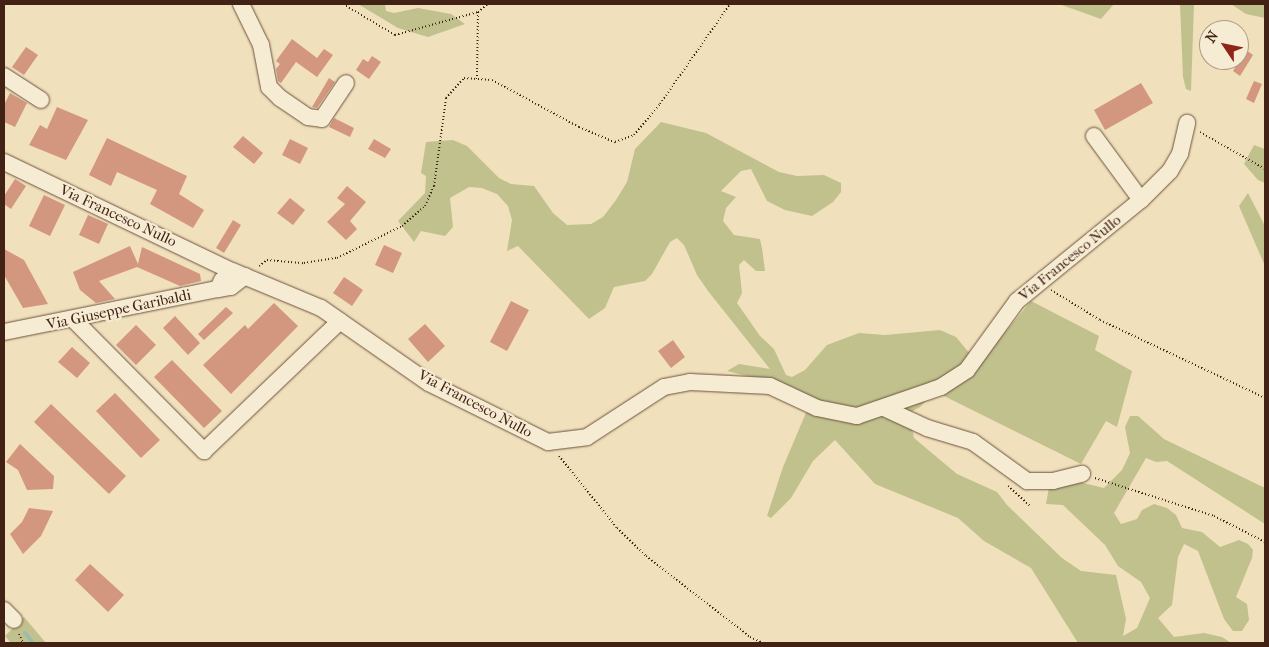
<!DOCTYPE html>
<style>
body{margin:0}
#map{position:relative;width:1269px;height:647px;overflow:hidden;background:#f1e0bc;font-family:"IM FELL French Canon",serif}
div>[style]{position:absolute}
.green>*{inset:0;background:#c0c18d}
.stream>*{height:4px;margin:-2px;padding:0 2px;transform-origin:2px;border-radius:2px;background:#9bbdac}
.building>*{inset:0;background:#d3967e}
.path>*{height:2px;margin-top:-1px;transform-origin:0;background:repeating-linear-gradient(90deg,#412214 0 1px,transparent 0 3.5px)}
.roads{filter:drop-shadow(0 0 1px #6d523e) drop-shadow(0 0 1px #6d523e)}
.minor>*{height:16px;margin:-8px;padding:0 8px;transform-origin:8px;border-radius:8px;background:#f6ebd3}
span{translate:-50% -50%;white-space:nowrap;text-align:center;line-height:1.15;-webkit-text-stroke:4.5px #f6ebd3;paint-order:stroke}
.street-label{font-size:15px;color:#412214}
.frame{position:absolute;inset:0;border:5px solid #412214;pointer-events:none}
.north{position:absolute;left:1199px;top:20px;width:50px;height:50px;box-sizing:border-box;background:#f6ebd3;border:1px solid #ae9b87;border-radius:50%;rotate:304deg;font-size:14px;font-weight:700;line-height:20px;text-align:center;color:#412214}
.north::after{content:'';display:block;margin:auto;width:18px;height:22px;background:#8f2418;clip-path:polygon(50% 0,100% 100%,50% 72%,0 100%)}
</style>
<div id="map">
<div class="green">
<div style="clip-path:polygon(358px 4px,385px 4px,386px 11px,394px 13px,418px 8px,451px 14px,465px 24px,428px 37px,398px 28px)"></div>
<div style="clip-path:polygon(1059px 4px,1114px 4px,1101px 19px)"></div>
<div style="clip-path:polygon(1180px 4px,1194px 4px,1191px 91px,1186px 89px,1183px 77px)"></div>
<div style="clip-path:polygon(1231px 4px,1265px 4px,1265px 18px,1246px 14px)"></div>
<div style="clip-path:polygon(661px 122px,706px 133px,779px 172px,797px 176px,824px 175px,841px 183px,841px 192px,833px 202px,812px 216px,785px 210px,767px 201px,751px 169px,741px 171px,721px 191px,736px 197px,726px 208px,723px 221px,734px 235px,760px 239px,762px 248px,765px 271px,756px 271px,744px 260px,739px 265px,742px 293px,737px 303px,760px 336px,774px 349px,786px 375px,792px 377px,805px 370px,827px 345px,859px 333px,885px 335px,940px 330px,956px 337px,971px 355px,920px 407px,909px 413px,914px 438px,957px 474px,997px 492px,1007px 505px,1062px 558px,1081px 571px,1116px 575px,1126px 619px,1123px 636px,1137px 628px,1150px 598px,1141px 582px,1118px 566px,1105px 545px,1063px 505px,1046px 504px,1049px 487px,1075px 481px,1104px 488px,1122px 470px,1130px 453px,1125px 427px,1130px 416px,1138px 416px,1164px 439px,1265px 488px,1265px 524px,1167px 461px,1156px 462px,1146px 458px,1114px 513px,1121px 524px,1137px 519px,1142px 510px,1154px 504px,1167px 508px,1176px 515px,1182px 528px,1202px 532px,1220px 547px,1239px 540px,1248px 544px,1253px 550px,1252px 558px,1236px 597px,1247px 604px,1249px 620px,1242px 631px,1233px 631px,1224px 619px,1198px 551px,1184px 544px,1178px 557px,1172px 605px,1158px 618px,1174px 637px,1204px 633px,1222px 637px,1231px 643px,1078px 643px,1031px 568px,984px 541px,958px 518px,875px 484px,835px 440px,813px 461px,791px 498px,771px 518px,767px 516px,783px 467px,808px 408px,793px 387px,727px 371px,739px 364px,770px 369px,708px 291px,697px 275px,684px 245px,677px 238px,670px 242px,652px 274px,645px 281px,614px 287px,605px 308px,589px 319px,518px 246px,507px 251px,512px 220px,508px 206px,497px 194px,482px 188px,469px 187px,450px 198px,453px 227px,445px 236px,421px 231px,414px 242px,398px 221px,425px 193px,426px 176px,421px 173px,426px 142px,453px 140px,467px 146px,499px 178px,511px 184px,534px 186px,553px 213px,567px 225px,591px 224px,603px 217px,616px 200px,627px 182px,635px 149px)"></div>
<div style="clip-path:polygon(1254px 145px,1265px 149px,1265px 183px,1258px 180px,1244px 164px)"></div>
<div style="clip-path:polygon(1248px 193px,1265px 226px,1265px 266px,1239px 206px)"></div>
<div style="clip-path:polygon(1031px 301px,1099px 336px,1095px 350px,1132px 371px,1117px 427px,1106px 421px,1081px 464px,942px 395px,966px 380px)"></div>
<div style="clip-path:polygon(24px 617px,46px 643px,11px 643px,5px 636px)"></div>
</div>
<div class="stream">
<div style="left:25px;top:633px;width:13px;rotate:51deg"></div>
</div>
<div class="building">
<div style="clip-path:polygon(292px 39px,317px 58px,324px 49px,333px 55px,317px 77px,296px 62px,281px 83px,278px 81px,276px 69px,280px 64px,276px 61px)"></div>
<div style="clip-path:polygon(26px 47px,38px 55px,24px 75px,12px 67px)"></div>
<div style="clip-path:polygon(1246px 50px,1253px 55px,1240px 76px,1233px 71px)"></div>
<div style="clip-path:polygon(372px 56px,381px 62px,369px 79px,356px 70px,363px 59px,368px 62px)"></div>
<div style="clip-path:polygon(329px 78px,335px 82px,317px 108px,312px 107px)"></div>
<div style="clip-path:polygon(1254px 81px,1262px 84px,1254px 103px,1246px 99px)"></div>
<div style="clip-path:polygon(1141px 83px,1153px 103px,1105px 130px,1094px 110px)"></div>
<div style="clip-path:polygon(10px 93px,27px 103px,15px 127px,4px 122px,4px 105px)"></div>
<div style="clip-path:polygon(57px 107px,88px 120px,66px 160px,29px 145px,40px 125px,47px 129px)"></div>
<div style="clip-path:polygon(334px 118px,354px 128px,350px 137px,329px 127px)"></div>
<div style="clip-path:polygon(243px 136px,263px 153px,254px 164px,233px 147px)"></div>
<div style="clip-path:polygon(107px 138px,187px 176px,179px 194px,204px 210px,193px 228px,150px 204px,157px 190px,117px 172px,111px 186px,89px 175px)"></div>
<div style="clip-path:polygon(290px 139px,308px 148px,300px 164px,282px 155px)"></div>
<div style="clip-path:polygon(374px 139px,391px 149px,385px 158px,368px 149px)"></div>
<div style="clip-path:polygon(15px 179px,26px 186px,11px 209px,4px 204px,4px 196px)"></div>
<div style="clip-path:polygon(347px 186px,366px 202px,350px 221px,357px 229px,346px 240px,327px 222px,345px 204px,337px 198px)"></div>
<div style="clip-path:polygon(44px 195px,65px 205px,50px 236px,29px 226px)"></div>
<div style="clip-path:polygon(290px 198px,305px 210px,293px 225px,277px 213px)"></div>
<div style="clip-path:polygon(88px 215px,108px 224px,99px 244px,79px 235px)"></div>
<div style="clip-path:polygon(233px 220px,241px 225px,224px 253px,216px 248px)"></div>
<div style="clip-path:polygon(384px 245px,402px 253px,393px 273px,375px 265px)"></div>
<div style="clip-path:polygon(130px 246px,138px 264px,142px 247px,200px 274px,201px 281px,180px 286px,137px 267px,99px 281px,115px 299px,96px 303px,80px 290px,73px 272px)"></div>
<div style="clip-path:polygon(4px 249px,24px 260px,48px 304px,23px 308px,4px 275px)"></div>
<div style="clip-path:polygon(344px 277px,363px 290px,352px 306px,333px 293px)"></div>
<div style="clip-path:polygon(511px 301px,529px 310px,507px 351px,490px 342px)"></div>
<div style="clip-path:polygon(274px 303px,298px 326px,231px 394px,203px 365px,245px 325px,248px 329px)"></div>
<div style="clip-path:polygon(226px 307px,233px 313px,204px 340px,198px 334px)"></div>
<div style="clip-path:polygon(175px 316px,200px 343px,188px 355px,163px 328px)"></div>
<div style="clip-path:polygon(425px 324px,445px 346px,428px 362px,408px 339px)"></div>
<div style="clip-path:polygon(136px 325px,156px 345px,136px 365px,116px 345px)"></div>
<div style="clip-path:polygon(673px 340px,685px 357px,671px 368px,658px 351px)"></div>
<div style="clip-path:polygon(72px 347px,90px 363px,77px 378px,58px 362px)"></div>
<div style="clip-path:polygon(172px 360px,222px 411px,204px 428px,154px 377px)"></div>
<div style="clip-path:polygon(115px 393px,160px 440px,141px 458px,96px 411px)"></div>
<div style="clip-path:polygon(51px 404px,126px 476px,109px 494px,34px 422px)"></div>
<div style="clip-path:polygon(20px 444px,54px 476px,53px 489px,27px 490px,18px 470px,6px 462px)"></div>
<div style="clip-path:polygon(29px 508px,53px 511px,41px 536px,23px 554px,10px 534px,22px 522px)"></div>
<div style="clip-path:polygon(90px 564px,124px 595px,108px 612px,75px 580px)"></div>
</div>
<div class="path">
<div style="left:343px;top:4px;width:61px;rotate:30.8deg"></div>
<div style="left:395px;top:35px;width:86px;rotate:-15.5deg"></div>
<div style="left:478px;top:12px;width:67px;rotate:90.9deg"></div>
<div style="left:478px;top:12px;width:13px;rotate:-39deg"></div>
<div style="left:1200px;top:132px;width:75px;rotate:29.6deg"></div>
<div style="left:259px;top:266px;width:10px;rotate:-37deg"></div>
<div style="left:267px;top:260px;width:37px;rotate:5deg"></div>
<div style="left:304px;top:263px;width:33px;rotate:-9deg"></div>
<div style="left:337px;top:258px;width:72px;rotate:-26.2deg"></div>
<div style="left:402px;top:226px;width:30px;rotate:-41deg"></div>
<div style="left:425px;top:206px;width:22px;rotate:-66deg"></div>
<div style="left:434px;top:186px;width:89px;rotate:-82.2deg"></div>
<div style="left:446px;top:98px;width:27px;rotate:-48deg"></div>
<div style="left:464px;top:78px;width:28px;rotate:4deg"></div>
<div style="left:492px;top:80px;width:99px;rotate:28.4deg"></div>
<div style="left:579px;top:127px;width:39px;rotate:23deg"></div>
<div style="left:615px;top:142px;width:20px;rotate:-20deg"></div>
<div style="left:634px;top:135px;width:40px;rotate:-50deg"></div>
<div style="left:660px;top:104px;width:122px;rotate:-55deg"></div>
<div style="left:1051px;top:290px;width:57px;rotate:31.5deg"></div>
<div style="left:1100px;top:320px;width:183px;rotate:25.3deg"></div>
<div style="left:559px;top:456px;width:92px;rotate:51.1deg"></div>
<div style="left:617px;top:528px;width:40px;rotate:44deg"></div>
<div style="left:646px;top:556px;width:132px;rotate:37.9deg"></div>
<div style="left:750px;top:637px;width:14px;rotate:25deg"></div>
<div style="left:1095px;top:478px;width:125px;rotate:17.7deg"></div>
<div style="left:1214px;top:516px;width:57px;rotate:27deg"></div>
<div style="left:1008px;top:486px;width:31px;rotate:42deg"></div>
<div style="left:19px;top:634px;width:10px;rotate:66deg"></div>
</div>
<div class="roads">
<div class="minor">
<div style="left:241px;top:4px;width:46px;rotate:64deg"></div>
<div style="left:261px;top:45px;width:43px;rotate:79.2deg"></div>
<div style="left:269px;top:87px;width:16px;rotate:45deg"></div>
<div style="left:280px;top:98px;width:34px;rotate:34deg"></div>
<div style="left:308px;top:117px;width:14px;rotate:8deg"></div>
<div style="left:322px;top:119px;width:43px;rotate:-56.3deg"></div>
<div style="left:4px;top:76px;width:44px;rotate:33deg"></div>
<div style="left:1094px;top:136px;width:79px;rotate:53.7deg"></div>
<div style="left:4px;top:162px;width:253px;rotate:25.6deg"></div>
<div style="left:232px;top:271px;width:96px;rotate:22.6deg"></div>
<div style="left:321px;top:308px;width:131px;rotate:34.8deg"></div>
<div style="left:429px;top:383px;width:133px;rotate:26.4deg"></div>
<div style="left:548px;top:442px;width:39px;rotate:-7deg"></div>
<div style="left:587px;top:437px;width:92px;rotate:-33deg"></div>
<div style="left:664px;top:387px;width:26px;rotate:-11deg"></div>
<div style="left:690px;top:382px;width:80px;rotate:2.9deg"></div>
<div style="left:770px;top:386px;width:52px;rotate:25.1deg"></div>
<div style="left:817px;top:408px;width:41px;rotate:11.3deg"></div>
<div style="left:857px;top:416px;width:89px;rotate:-19deg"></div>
<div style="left:941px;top:387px;width:31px;rotate:-33deg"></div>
<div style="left:967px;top:370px;width:85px;rotate:-54.1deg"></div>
<div style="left:1017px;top:301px;width:160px;rotate:-39.2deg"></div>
<div style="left:1141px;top:200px;width:41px;rotate:-45deg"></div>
<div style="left:1170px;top:171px;width:20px;rotate:-60deg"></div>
<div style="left:1180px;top:154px;width:32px;rotate:-77deg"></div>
<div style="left:222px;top:280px;width:10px;rotate:114deg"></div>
<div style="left:218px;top:289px;width:13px;rotate:-9deg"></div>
<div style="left:231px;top:287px;width:18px;rotate:-38deg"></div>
<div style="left:74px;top:320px;width:185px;rotate:45.2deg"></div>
<div style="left:204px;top:451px;width:188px;rotate:-43.7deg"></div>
<div style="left:4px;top:332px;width:218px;rotate:-11.4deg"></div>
<div style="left:884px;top:408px;width:47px;rotate:24.9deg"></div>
<div style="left:927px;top:428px;width:48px;rotate:16.9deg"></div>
<div style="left:973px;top:442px;width:67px;rotate:35.8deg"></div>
<div style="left:1027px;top:481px;width:26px"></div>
<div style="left:1053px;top:481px;width:30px;rotate:-14deg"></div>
<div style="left:4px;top:610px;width:14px;rotate:45deg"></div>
</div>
</div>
<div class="street-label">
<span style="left:118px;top:216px;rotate:25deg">Via Francesco Nullo</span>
<span style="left:1070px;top:258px;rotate:-39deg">Via Francesco Nullo</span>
<span style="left:119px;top:310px;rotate:-12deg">Via Giuseppe Garibaldi</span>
<span style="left:475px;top:404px;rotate:28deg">Via Francesco Nullo</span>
</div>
<div class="frame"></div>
<div class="north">N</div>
</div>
